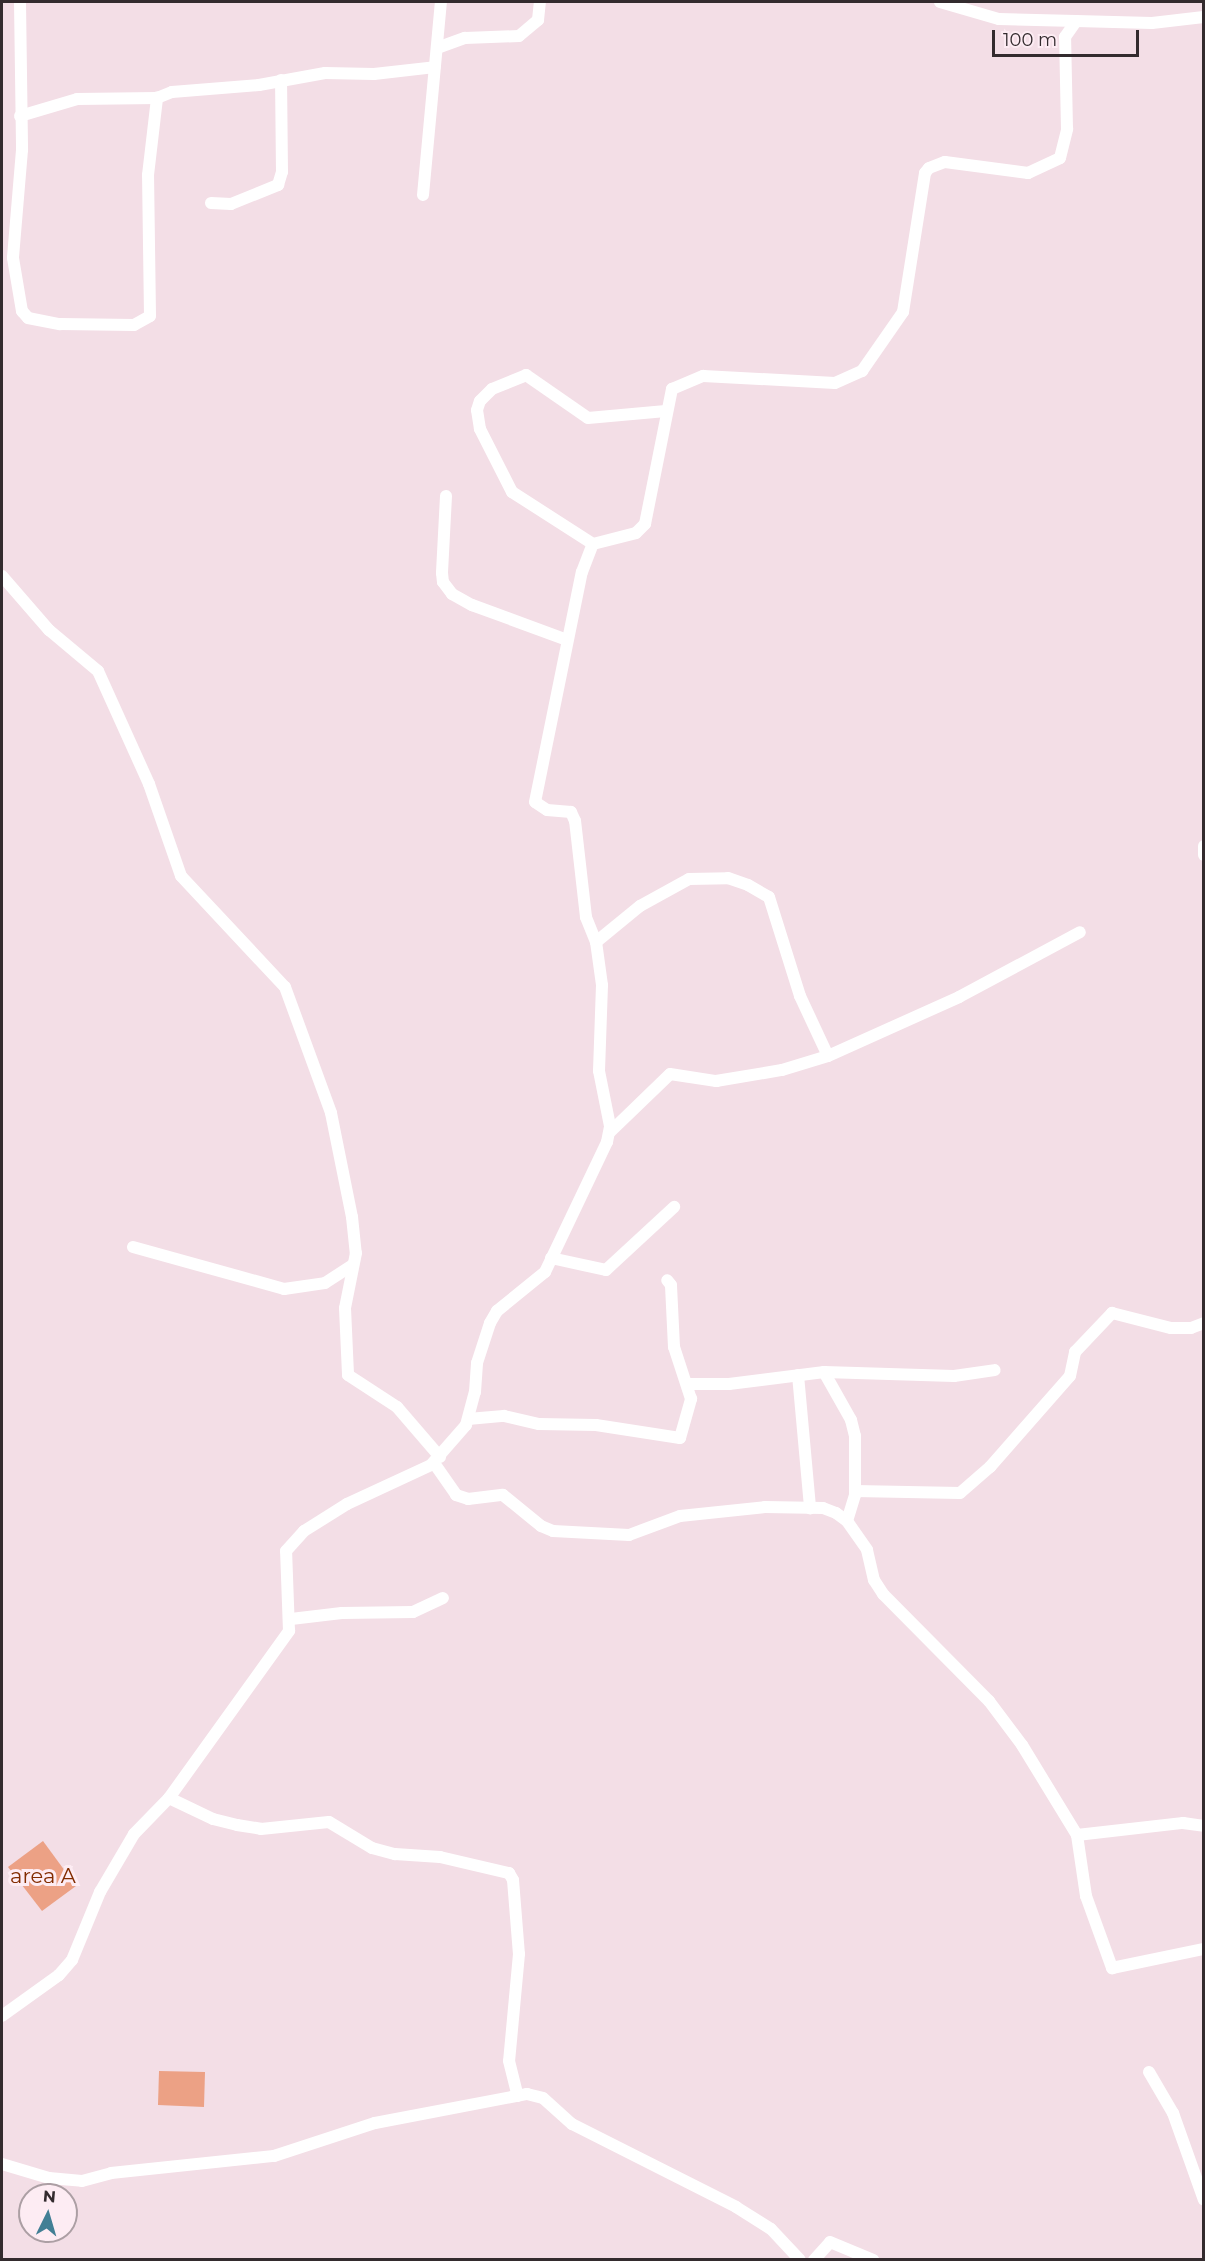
<!DOCTYPE html>
<style>
body{margin:0}
#map{position:relative;width:1205px;height:2261px;overflow:hidden;background:#f3dee6;font-family:Montserrat,sans-serif}
div>[style]{position:absolute}
.forest>*{inset:0;background:#eca185}
.minor>*{height:12px;margin:-6px;padding:0 6px;transform-origin:6px;border-radius:6px;background:#fff}
span{translate:-50% -50%;white-space:nowrap;text-align:center;line-height:1.15;-webkit-text-stroke:6px #fdecf3;paint-order:stroke}
.park-label{font-size:21px;color:#822c00}
.frame{position:absolute;inset:0;border:3px solid #332b2e;pointer-events:none}
.north{position:absolute;left:18px;top:2183px;width:60px;height:60px;box-sizing:border-box;background:#fdecf3;border:2px solid #ac9fa4;border-radius:50%;rotate:5deg;font-size:16px;font-weight:700;line-height:24px;text-align:center;color:#332b2e}
.north::after{content:'';display:block;margin:auto;width:21px;height:27px;background:#427f95;clip-path:polygon(50% 0,100% 100%,50% 72%,0 100%)}
.scale{position:absolute;left:992px;top:30px;width:147px;height:27px;box-sizing:border-box;border:3px solid #332b2e;border-top:0;padding-left:8px;font-size:18px;line-height:21px;white-space:nowrap;color:#332b2e;-webkit-text-stroke:4px #fdecf3;paint-order:stroke}
</style>
<div id="map">
<div class="forest">
<div style="clip-path:polygon(43px 1841px,76px 1886px,42px 1911px,8px 1867px)"></div>
<div style="clip-path:polygon(159px 2071px,205px 2072px,204px 2107px,158px 2105px)"></div>
</div>
<div class="minor">
<div style="left:20px;top:2px;width:148px;rotate:89.2deg"></div>
<div style="left:22px;top:150px;width:108px;rotate:94.8deg"></div>
<div style="left:13px;top:258px;width:54px;rotate:80.4deg"></div>
<div style="left:22px;top:311px;width:9px;rotate:49deg"></div>
<div style="left:28px;top:318px;width:33px;rotate:11deg"></div>
<div style="left:60px;top:324px;width:74px;rotate:0.8deg"></div>
<div style="left:134px;top:325px;width:18px;rotate:-29deg"></div>
<div style="left:150px;top:316px;width:141px;rotate:-90.8deg"></div>
<div style="left:148px;top:175px;width:78px;rotate:-83.3deg"></div>
<div style="left:940px;top:2px;width:61px;rotate:16.1deg"></div>
<div style="left:999px;top:19px;width:77px;rotate:1.5deg"></div>
<div style="left:437px;top:48px;width:30px;rotate:-20deg"></div>
<div style="left:465px;top:38px;width:54px;rotate:-2.1deg"></div>
<div style="left:519px;top:36px;width:25px;rotate:-40deg"></div>
<div style="left:538px;top:20px;width:18px;rotate:-84deg"></div>
<div style="left:20px;top:116px;width:59px;rotate:-16.6deg"></div>
<div style="left:77px;top:99px;width:80px;rotate:-0.7deg"></div>
<div style="left:157px;top:98px;width:16px;rotate:-22deg"></div>
<div style="left:172px;top:92px;width:87px;rotate:-4.6deg"></div>
<div style="left:259px;top:85px;width:67px;rotate:-10.3deg"></div>
<div style="left:325px;top:73px;width:49px;rotate:1.2deg"></div>
<div style="left:374px;top:74px;width:61px;rotate:-6.5deg"></div>
<div style="left:423px;top:195px;width:194px;rotate:-84.7deg"></div>
<div style="left:211px;top:203px;width:20px;rotate:3deg"></div>
<div style="left:231px;top:204px;width:51px;rotate:-22deg"></div>
<div style="left:278px;top:185px;width:14px;rotate:-73deg"></div>
<div style="left:282px;top:172px;width:92px;rotate:-90.6deg"></div>
<div style="left:446px;top:496px;width:77px;rotate:93deg"></div>
<div style="left:442px;top:573px;width:9px;rotate:84deg"></div>
<div style="left:443px;top:582px;width:15px;rotate:53deg"></div>
<div style="left:452px;top:594px;width:23px;rotate:29deg"></div>
<div style="left:472px;top:605px;width:101px;rotate:20.2deg"></div>
<div style="left:593px;top:544px;width:96px;rotate:-147.3deg"></div>
<div style="left:512px;top:492px;width:71px;rotate:-116.9deg"></div>
<div style="left:480px;top:429px;width:19px;rotate:-99deg"></div>
<div style="left:477px;top:410px;width:9px;rotate:-72deg"></div>
<div style="left:480px;top:401px;width:17px;rotate:-45deg"></div>
<div style="left:492px;top:389px;width:37px;rotate:-22deg"></div>
<div style="left:526px;top:375px;width:75px;rotate:34.7deg"></div>
<div style="left:588px;top:418px;width:78px;rotate:-5.1deg"></div>
<div style="left:2px;top:576px;width:72px;rotate:49deg"></div>
<div style="left:49px;top:630px;width:64px;rotate:39.9deg"></div>
<div style="left:98px;top:671px;width:124px;rotate:65.7deg"></div>
<div style="left:149px;top:784px;width:97px;rotate:70.8deg"></div>
<div style="left:181px;top:876px;width:152px;rotate:46.9deg"></div>
<div style="left:285px;top:987px;width:134px;rotate:69.9deg"></div>
<div style="left:331px;top:1113px;width:106px;rotate:78.6deg"></div>
<div style="left:352px;top:1217px;width:36px;rotate:84deg"></div>
<div style="left:356px;top:1253px;width:56px;rotate:101.3deg"></div>
<div style="left:345px;top:1308px;width:67px;rotate:87.4deg"></div>
<div style="left:348px;top:1375px;width:59px;rotate:33.1deg"></div>
<div style="left:397px;top:1407px;width:66px;rotate:49.3deg"></div>
<div style="left:1204px;top:846px;width:9px;rotate:90deg"></div>
<div style="left:596px;top:942px;width:57px;rotate:-39.3deg"></div>
<div style="left:640px;top:906px;width:56px;rotate:-28.9deg"></div>
<div style="left:689px;top:879px;width:39px;rotate:-1deg"></div>
<div style="left:728px;top:878px;width:21px;rotate:19deg"></div>
<div style="left:748px;top:885px;width:24px;rotate:30deg"></div>
<div style="left:769px;top:897px;width:104px;rotate:72.6deg"></div>
<div style="left:800px;top:996px;width:66px;rotate:65deg"></div>
<div style="left:610px;top:1132px;width:83px;rotate:-44deg"></div>
<div style="left:670px;top:1074px;width:47px;rotate:8.7deg"></div>
<div style="left:716px;top:1081px;width:67px;rotate:-9.5deg"></div>
<div style="left:782px;top:1070px;width:48px;rotate:-16.9deg"></div>
<div style="left:828px;top:1056px;width:144px;rotate:-24.2deg"></div>
<div style="left:959px;top:997px;width:137px;rotate:-28.2deg"></div>
<div style="left:133px;top:1247px;width:157px;rotate:15.5deg"></div>
<div style="left:284px;top:1289px;width:41px;rotate:-8.3deg"></div>
<div style="left:325px;top:1283px;width:33px;rotate:-33deg"></div>
<div style="left:551px;top:1258px;width:56px;rotate:12.3deg"></div>
<div style="left:606px;top:1270px;width:93px;rotate:-42.8deg"></div>
<div style="left:824px;top:1372px;width:55px;rotate:60.6deg"></div>
<div style="left:851px;top:1420px;width:16px;rotate:76deg"></div>
<div style="left:855px;top:1436px;width:59px;rotate:90deg"></div>
<div style="left:855px;top:1495px;width:27px;rotate:107deg"></div>
<div style="left:798px;top:1375px;width:134px;rotate:84.8deg"></div>
<div style="left:688px;top:1384px;width:41px"></div>
<div style="left:729px;top:1384px;width:96px;rotate:-7.2deg"></div>
<div style="left:824px;top:1372px;width:130px;rotate:1.8deg"></div>
<div style="left:954px;top:1376px;width:41px;rotate:-8.3deg"></div>
<div style="left:468px;top:1419px;width:36px;rotate:-5deg"></div>
<div style="left:504px;top:1416px;width:36px;rotate:13deg"></div>
<div style="left:539px;top:1424px;width:57px;rotate:1deg"></div>
<div style="left:596px;top:1425px;width:85px;rotate:8.8deg"></div>
<div style="left:680px;top:1438px;width:41px;rotate:-74.2deg"></div>
<div style="left:691px;top:1399px;width:55px;rotate:-108.1deg"></div>
<div style="left:674px;top:1347px;width:62px;rotate:-92.8deg"></div>
<div style="left:671px;top:1285px;width:6px;rotate:-129deg"></div>
<div style="left:434px;top:1463px;width:39px;rotate:55deg"></div>
<div style="left:456px;top:1495px;width:13px;rotate:18deg"></div>
<div style="left:468px;top:1499px;width:35px;rotate:-7deg"></div>
<div style="left:503px;top:1495px;width:49px;rotate:39.2deg"></div>
<div style="left:541px;top:1526px;width:13px;rotate:23deg"></div>
<div style="left:553px;top:1531px;width:76px;rotate:3deg"></div>
<div style="left:629px;top:1535px;width:54px;rotate:-20.4deg"></div>
<div style="left:680px;top:1516px;width:85px;rotate:-6deg"></div>
<div style="left:765px;top:1507px;width:58px;rotate:1deg"></div>
<div style="left:823px;top:1508px;width:14px;rotate:21deg"></div>
<div style="left:836px;top:1513px;width:14px;rotate:36deg"></div>
<div style="left:847px;top:1521px;width:35px;rotate:55deg"></div>
<div style="left:867px;top:1550px;width:31px;rotate:77deg"></div>
<div style="left:874px;top:1580px;width:17px;rotate:57deg"></div>
<div style="left:883px;top:1594px;width:151px;rotate:45.3deg"></div>
<div style="left:989px;top:1701px;width:55px;rotate:53.1deg"></div>
<div style="left:1022px;top:1745px;width:105px;rotate:58.6deg"></div>
<div style="left:1077px;top:1835px;width:62px;rotate:81.6deg"></div>
<div style="left:1086px;top:1896px;width:77px;rotate:70.1deg"></div>
<div style="left:1112px;top:1968px;width:94px;rotate:-11.7deg"></div>
<div style="left:855px;top:1491px;width:105px;rotate:1.1deg"></div>
<div style="left:960px;top:1493px;width:40px;rotate:-41deg"></div>
<div style="left:990px;top:1467px;width:121px;rotate:-48.7deg"></div>
<div style="left:1070px;top:1376px;width:25px;rotate:-78deg"></div>
<div style="left:1075px;top:1352px;width:54px;rotate:-46.5deg"></div>
<div style="left:1112px;top:1313px;width:61px;rotate:14.3deg"></div>
<div style="left:1171px;top:1328px;width:20px"></div>
<div style="left:1191px;top:1328px;width:14px;rotate:-21deg"></div>
<div style="left:291px;top:1619px;width:51px;rotate:-6.7deg"></div>
<div style="left:342px;top:1613px;width:71px;rotate:-0.8deg"></div>
<div style="left:413px;top:1612px;width:33px;rotate:-25deg"></div>
<div style="left:169px;top:1798px;width:49px;rotate:25.5deg"></div>
<div style="left:213px;top:1819px;width:25px;rotate:14deg"></div>
<div style="left:237px;top:1825px;width:24px;rotate:9deg"></div>
<div style="left:261px;top:1829px;width:68px;rotate:-5.9deg"></div>
<div style="left:329px;top:1822px;width:50px;rotate:31.2deg"></div>
<div style="left:372px;top:1848px;width:24px;rotate:15deg"></div>
<div style="left:395px;top:1854px;width:45px;rotate:3.8deg"></div>
<div style="left:440px;top:1857px;width:71px;rotate:13.1deg"></div>
<div style="left:509px;top:1873px;width:8px;rotate:60deg"></div>
<div style="left:513px;top:1880px;width:74px;rotate:85.4deg"></div>
<div style="left:519px;top:1954px;width:107px;rotate:95.3deg"></div>
<div style="left:509px;top:2061px;width:36px;rotate:76deg"></div>
<div style="left:1077px;top:1835px;width:107px;rotate:-6.5deg"></div>
<div style="left:1183px;top:1823px;width:21px;rotate:8deg"></div>
<div style="left:2px;top:2016px;width:70px;rotate:-35.7deg"></div>
<div style="left:59px;top:1975px;width:20px;rotate:-49deg"></div>
<div style="left:72px;top:1960px;width:74px;rotate:-67.6deg"></div>
<div style="left:100px;top:1892px;width:67px;rotate:-59.6deg"></div>
<div style="left:134px;top:1834px;width:50px;rotate:-45.8deg"></div>
<div style="left:169px;top:1798px;width:206px;rotate:-54.3deg"></div>
<div style="left:289px;top:1631px;width:80px;rotate:-92.1deg"></div>
<div style="left:286px;top:1551px;width:27px;rotate:-48deg"></div>
<div style="left:304px;top:1531px;width:51px;rotate:-32.1deg"></div>
<div style="left:347px;top:1504px;width:93px;rotate:-24.9deg"></div>
<div style="left:431px;top:1465px;width:53px;rotate:-48.8deg"></div>
<div style="left:466px;top:1425px;width:34px;rotate:-75deg"></div>
<div style="left:475px;top:1392px;width:29px;rotate:-86deg"></div>
<div style="left:477px;top:1363px;width:42px;rotate:-72deg"></div>
<div style="left:490px;top:1323px;width:14px;rotate:-60deg"></div>
<div style="left:497px;top:1311px;width:62px;rotate:-39.1deg"></div>
<div style="left:545px;top:1272px;width:144px;rotate:-64.5deg"></div>
<div style="left:607px;top:1142px;width:16px;rotate:-79deg"></div>
<div style="left:610px;top:1126px;width:56px;rotate:-101.3deg"></div>
<div style="left:599px;top:1071px;width:86px;rotate:-88deg"></div>
<div style="left:602px;top:985px;width:43px;rotate:-97.9deg"></div>
<div style="left:596px;top:942px;width:27px;rotate:-112deg"></div>
<div style="left:586px;top:917px;width:97px;rotate:-96.5deg"></div>
<div style="left:575px;top:821px;width:10px;rotate:-114deg"></div>
<div style="left:571px;top:812px;width:24px;rotate:-175deg"></div>
<div style="left:547px;top:810px;width:14px;rotate:-146deg"></div>
<div style="left:535px;top:802px;width:235px;rotate:-78.5deg"></div>
<div style="left:582px;top:572px;width:30px;rotate:-69deg"></div>
<div style="left:593px;top:544px;width:44px;rotate:-14.3deg"></div>
<div style="left:636px;top:533px;width:13px;rotate:-45deg"></div>
<div style="left:645px;top:524px;width:138px;rotate:-78.7deg"></div>
<div style="left:672px;top:389px;width:34px;rotate:-23deg"></div>
<div style="left:703px;top:376px;width:132px;rotate:3deg"></div>
<div style="left:835px;top:383px;width:30px;rotate:-24deg"></div>
<div style="left:862px;top:371px;width:72px;rotate:-55.2deg"></div>
<div style="left:903px;top:312px;width:141px;rotate:-81deg"></div>
<div style="left:925px;top:173px;width:6px;rotate:-51deg"></div>
<div style="left:929px;top:168px;width:17px;rotate:-21deg"></div>
<div style="left:945px;top:162px;width:84px;rotate:7.5deg"></div>
<div style="left:1028px;top:173px;width:35px;rotate:-25deg"></div>
<div style="left:1060px;top:158px;width:30px;rotate:-76deg"></div>
<div style="left:1067px;top:129px;width:92px;rotate:-91.2deg"></div>
<div style="left:1065px;top:37px;width:19px;rotate:-55deg"></div>
<div style="left:1076px;top:21px;width:76px;rotate:1.5deg"></div>
<div style="left:1152px;top:23px;width:52px;rotate:-6.6deg"></div>
<div style="left:1149px;top:2072px;width:48px;rotate:59.7deg"></div>
<div style="left:1173px;top:2113px;width:92px;rotate:70.4deg"></div>
<div style="left:2px;top:2164px;width:49px;rotate:16.6deg"></div>
<div style="left:49px;top:2178px;width:33px;rotate:5deg"></div>
<div style="left:82px;top:2181px;width:30px;rotate:-15deg"></div>
<div style="left:111px;top:2173px;width:164px;rotate:-6deg"></div>
<div style="left:274px;top:2156px;width:106px;rotate:-18.1deg"></div>
<div style="left:375px;top:2123px;width:155px;rotate:-10.8deg"></div>
<div style="left:527px;top:2094px;width:16px;rotate:14deg"></div>
<div style="left:543px;top:2098px;width:39px;rotate:42deg"></div>
<div style="left:572px;top:2124px;width:184px;rotate:26.8deg"></div>
<div style="left:736px;top:2207px;width:41px;rotate:32.2deg"></div>
<div style="left:771px;top:2229px;width:42px;rotate:46.9deg"></div>
<div style="left:814px;top:2260px;width:24px;rotate:-48deg"></div>
<div style="left:830px;top:2242px;width:47px;rotate:22.7deg"></div>
</div>
<div class="park-label">
<span style="left:43px;top:1876px">area A</span>
</div>
<div class="frame"></div>
<div class="north">N</div>
<div class="scale">100 m</div>
</div>
